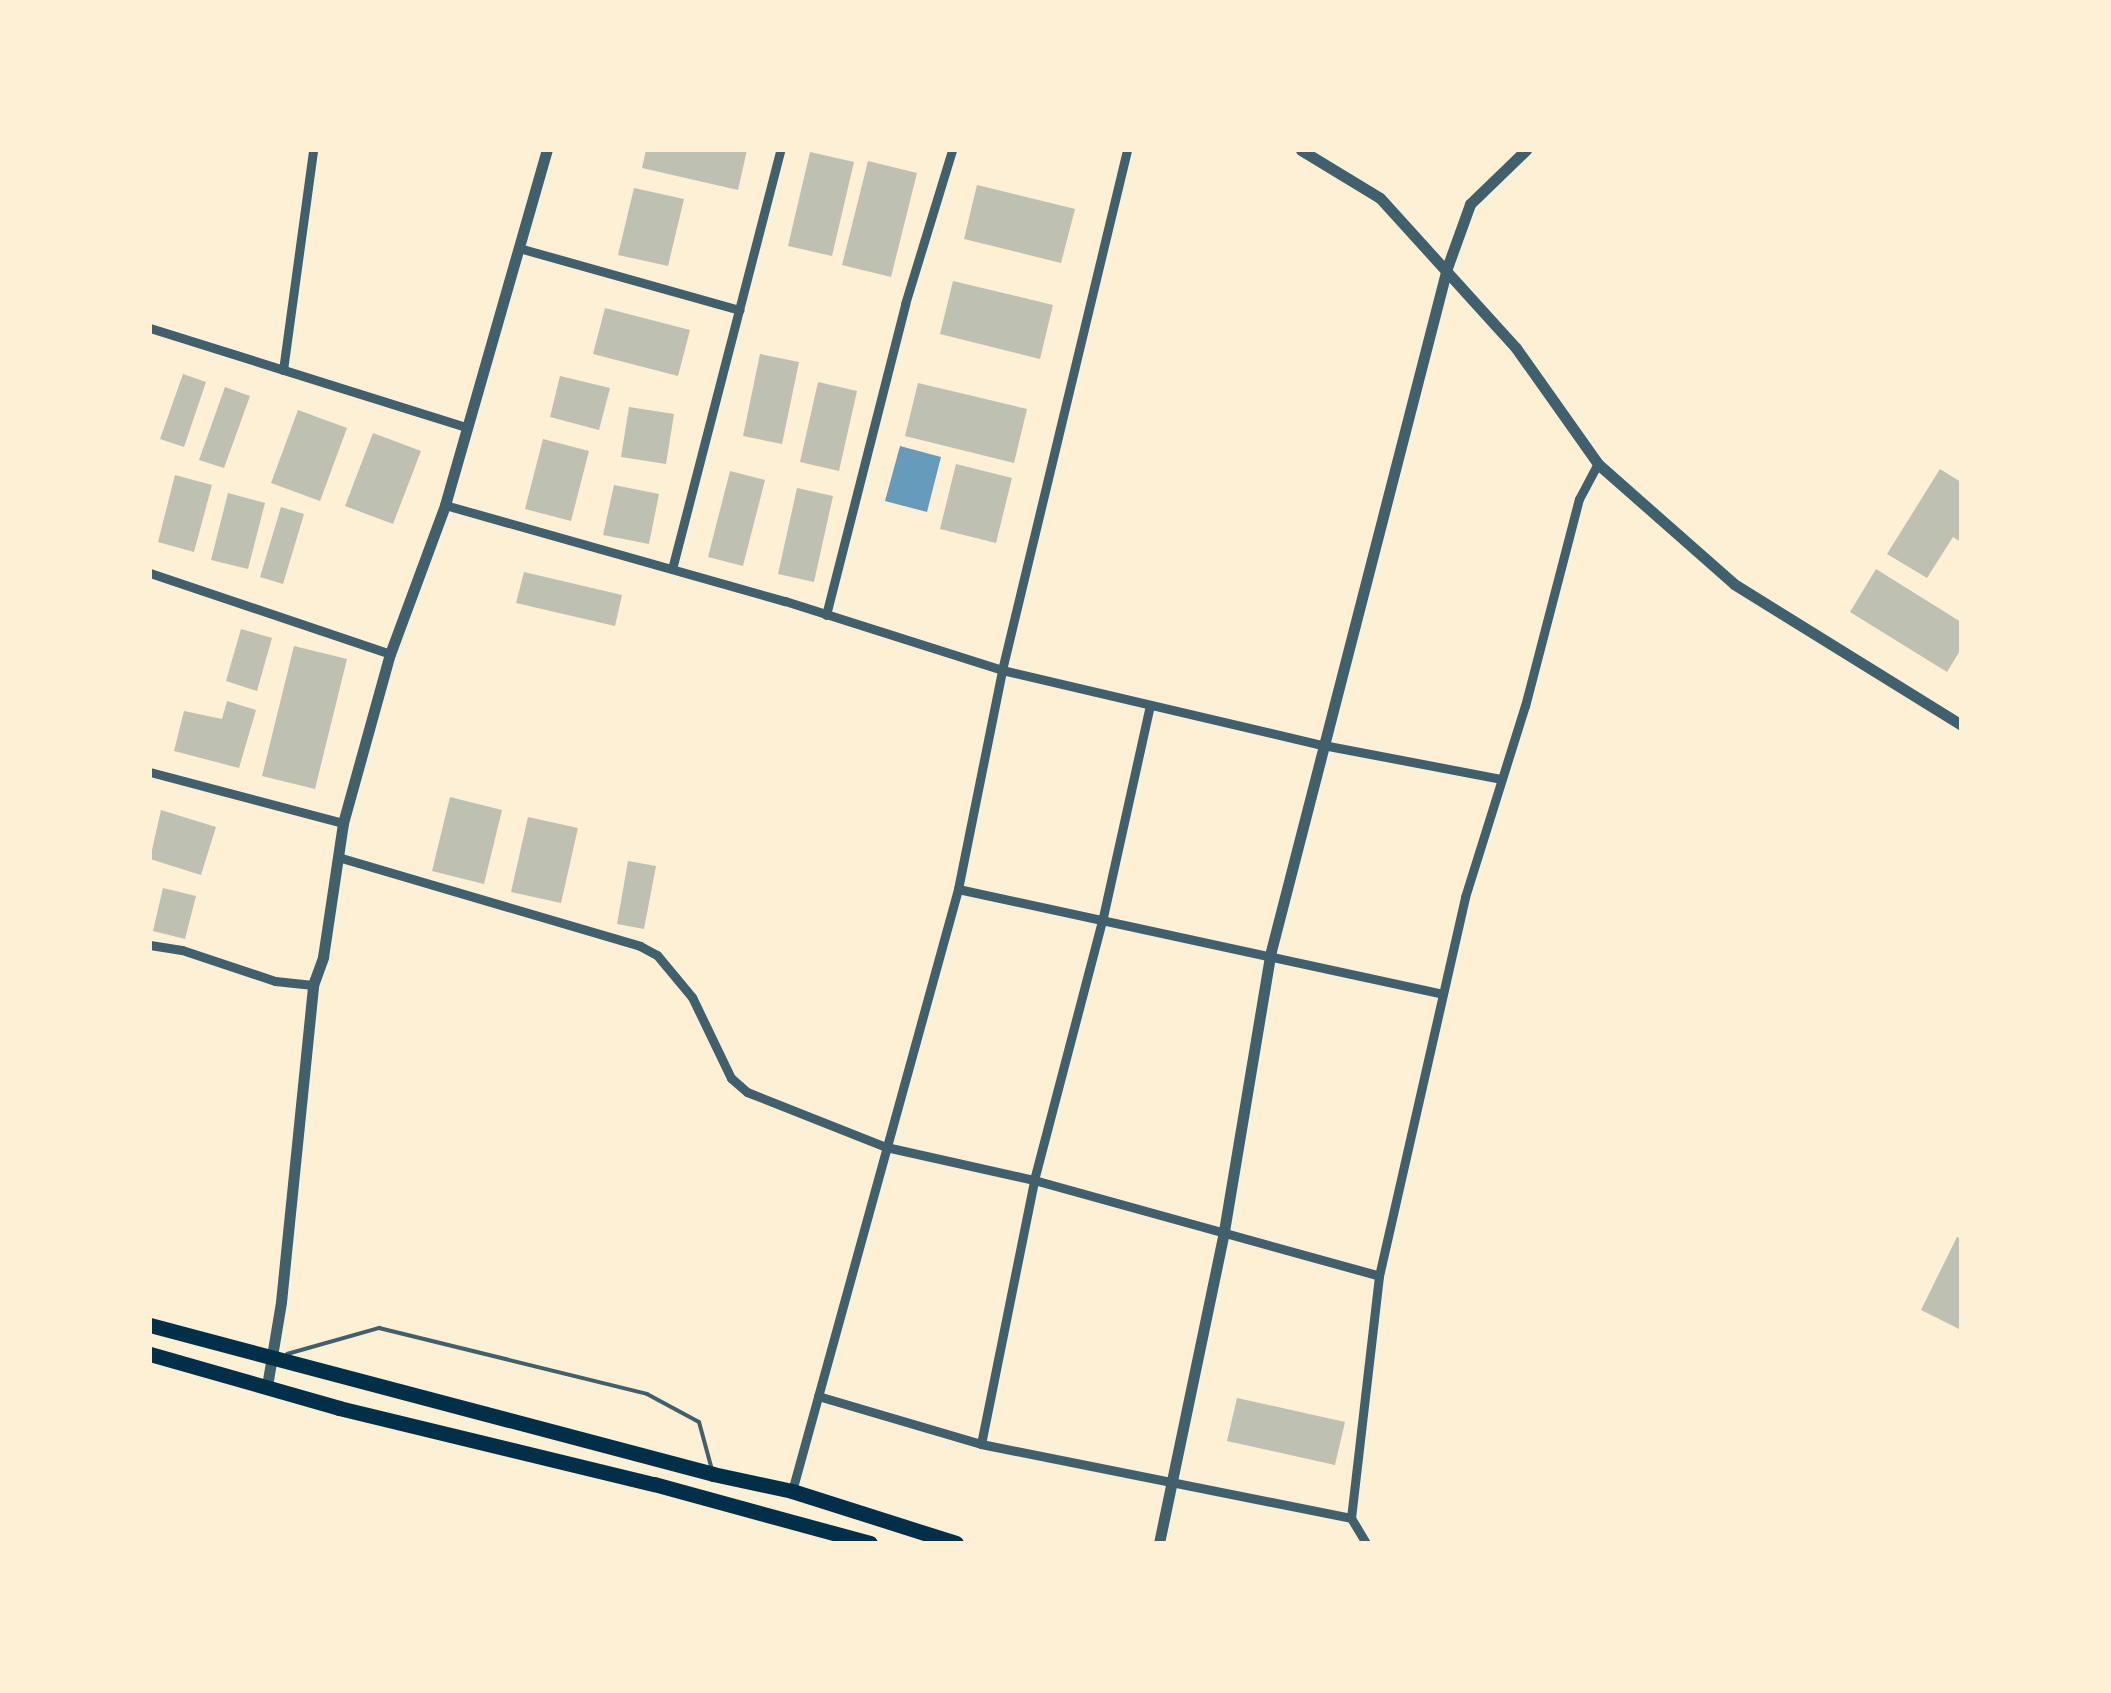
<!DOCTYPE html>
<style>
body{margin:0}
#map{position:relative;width:2111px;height:1693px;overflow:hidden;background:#fdf0d5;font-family:"Nunito Sans",sans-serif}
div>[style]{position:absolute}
.water>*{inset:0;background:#669bbc}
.building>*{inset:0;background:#bec0b2}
.service>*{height:4px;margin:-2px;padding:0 2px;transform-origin:2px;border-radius:2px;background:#3f606c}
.minor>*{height:9px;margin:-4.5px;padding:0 4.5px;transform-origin:4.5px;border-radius:4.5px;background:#3f606c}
.tertiary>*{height:11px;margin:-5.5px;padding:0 5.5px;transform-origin:5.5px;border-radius:5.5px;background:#3f606c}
.trunk>*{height:15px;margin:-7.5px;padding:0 7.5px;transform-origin:7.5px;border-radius:7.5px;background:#003049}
span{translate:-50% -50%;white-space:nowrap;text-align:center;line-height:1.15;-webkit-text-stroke:10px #fdf0d5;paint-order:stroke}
.frame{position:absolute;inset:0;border:152px solid #fdf0d5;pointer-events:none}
</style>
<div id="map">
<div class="water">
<div style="clip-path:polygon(900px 446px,941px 457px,927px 512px,885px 501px)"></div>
</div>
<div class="building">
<div style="clip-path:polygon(646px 150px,747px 150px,738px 190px,642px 168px)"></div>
<div style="clip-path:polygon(810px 152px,854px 162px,832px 256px,788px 246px)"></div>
<div style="clip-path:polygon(868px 161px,917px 173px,891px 277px,842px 265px)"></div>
<div style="clip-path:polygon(977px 185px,1075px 209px,1061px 263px,964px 239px)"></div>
<div style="clip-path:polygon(634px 188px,684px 199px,668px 266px,618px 255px)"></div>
<div style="clip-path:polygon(953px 281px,1053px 305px,1040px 359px,940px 334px)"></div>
<div style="clip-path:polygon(605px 308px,690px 330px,678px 376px,593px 354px)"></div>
<div style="clip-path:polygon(760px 354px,799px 362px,782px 444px,743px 436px)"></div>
<div style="clip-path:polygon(183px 374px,206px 382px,184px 447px,160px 439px)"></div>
<div style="clip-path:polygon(560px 376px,610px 388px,599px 430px,550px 417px)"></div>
<div style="clip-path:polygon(818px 382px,857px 391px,839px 471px,800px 462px)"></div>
<div style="clip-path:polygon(918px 383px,1027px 409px,1014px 463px,905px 436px)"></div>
<div style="clip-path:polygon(225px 387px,250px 396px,224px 468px,199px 460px)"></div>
<div style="clip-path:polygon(629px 407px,674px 414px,666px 464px,621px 457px)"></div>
<div style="clip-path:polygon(298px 410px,347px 428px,320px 501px,271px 483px)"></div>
<div style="clip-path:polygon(373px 433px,421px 451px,393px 524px,345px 506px)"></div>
<div style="clip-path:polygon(543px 439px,589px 451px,571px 521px,525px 509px)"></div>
<div style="clip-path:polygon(956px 464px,1012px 478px,996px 543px,940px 529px)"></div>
<div style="clip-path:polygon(1940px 469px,1961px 482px,1961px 542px,1953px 537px,1927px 578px,1887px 554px)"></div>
<div style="clip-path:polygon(730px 471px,765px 480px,743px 566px,708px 557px)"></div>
<div style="clip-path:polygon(175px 475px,212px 485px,194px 552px,158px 542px)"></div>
<div style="clip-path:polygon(614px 485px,659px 494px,649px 544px,603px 535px)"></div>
<div style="clip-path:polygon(797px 488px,833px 496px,814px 582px,778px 574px)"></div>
<div style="clip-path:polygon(228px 493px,265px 503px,248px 569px,211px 560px)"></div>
<div style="clip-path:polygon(281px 507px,304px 514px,283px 584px,260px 577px)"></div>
<div style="clip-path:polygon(1876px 569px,1961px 622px,1961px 649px,1947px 672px,1850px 612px)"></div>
<div style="clip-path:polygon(524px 572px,622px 595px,615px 626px,516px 603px)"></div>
<div style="clip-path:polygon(241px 629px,272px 638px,257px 691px,226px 681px)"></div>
<div style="clip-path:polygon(294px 646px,347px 659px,315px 789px,262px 776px)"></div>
<div style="clip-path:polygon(227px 701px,256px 710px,239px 768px,174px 751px,184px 711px,222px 719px)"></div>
<div style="clip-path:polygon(450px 797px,502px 810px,484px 884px,432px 871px)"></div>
<div style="clip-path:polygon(161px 810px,216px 827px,201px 875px,150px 859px)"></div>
<div style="clip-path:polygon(528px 817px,578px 828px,561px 903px,511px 892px)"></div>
<div style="clip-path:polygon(628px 861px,656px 866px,644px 929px,617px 924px)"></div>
<div style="clip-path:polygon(163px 888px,196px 896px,185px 939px,153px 931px)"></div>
<div style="clip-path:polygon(1957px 1237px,1961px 1239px,1961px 1330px,1921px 1310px)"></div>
<div style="clip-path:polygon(1237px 1398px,1345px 1422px,1335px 1465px,1227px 1441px)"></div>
</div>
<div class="service">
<div style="left:287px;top:1354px;width:96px;rotate:-15.8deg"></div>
<div style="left:379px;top:1328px;width:276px;rotate:13.8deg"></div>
<div style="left:647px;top:1394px;width:59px;rotate:28.3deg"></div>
<div style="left:699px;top:1422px;width:50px;rotate:74.8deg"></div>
</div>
<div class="minor">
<div style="left:519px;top:248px;width:229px;rotate:15.7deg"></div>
<div style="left:150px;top:328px;width:330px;rotate:17.4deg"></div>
<div style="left:283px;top:370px;width:222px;rotate:-82.2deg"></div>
<div style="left:445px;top:505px;width:353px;rotate:15.8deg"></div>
<div style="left:785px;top:601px;width:228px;rotate:17.6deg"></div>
<div style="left:1002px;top:670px;width:330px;rotate:13.2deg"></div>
<div style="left:1323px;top:745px;width:182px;rotate:10.8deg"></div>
<div style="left:672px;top:569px;width:433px;rotate:-75.5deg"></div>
<div style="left:150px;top:573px;width:253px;rotate:18.6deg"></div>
<div style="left:826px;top:615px;width:321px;rotate:-75.7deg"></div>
<div style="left:905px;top:304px;width:161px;rotate:-73deg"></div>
<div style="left:150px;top:772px;width:200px;rotate:14.8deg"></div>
<div style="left:338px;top:857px;width:315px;rotate:16.4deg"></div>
<div style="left:640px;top:946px;width:19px;rotate:28deg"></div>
<div style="left:657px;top:955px;width:55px;rotate:50.2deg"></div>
<div style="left:692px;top:997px;width:90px;rotate:64.3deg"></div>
<div style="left:731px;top:1078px;width:21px;rotate:41deg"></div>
<div style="left:747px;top:1092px;width:149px;rotate:21.6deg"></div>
<div style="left:886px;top:1147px;width:152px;rotate:12.6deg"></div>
<div style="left:1034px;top:1180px;width:358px;rotate:15.5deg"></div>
<div style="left:958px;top:889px;width:496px;rotate:12.2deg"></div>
<div style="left:150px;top:945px;width:32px;rotate:9deg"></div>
<div style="left:182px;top:950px;width:98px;rotate:18.4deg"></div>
<div style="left:275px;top:981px;width:38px;rotate:6deg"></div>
<div style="left:818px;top:1396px;width:170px;rotate:16.4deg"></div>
<div style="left:981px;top:1444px;width:377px;rotate:11.3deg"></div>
<div style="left:981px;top:1444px;width:269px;rotate:-78.6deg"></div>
<div style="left:1034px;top:1180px;width:272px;rotate:-75.3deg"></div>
<div style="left:1103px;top:917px;width:217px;rotate:-77.5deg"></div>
<div style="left:792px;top:1491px;width:624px;rotate:-74.58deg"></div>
<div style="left:958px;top:889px;width:223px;rotate:-78.6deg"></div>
<div style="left:1002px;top:670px;width:535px;rotate:-76.48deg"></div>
<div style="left:1366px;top:1543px;width:29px;rotate:-121deg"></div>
<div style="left:1351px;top:1518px;width:244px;rotate:-83.4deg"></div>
<div style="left:1379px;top:1276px;width:389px;rotate:-77.2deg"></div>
<div style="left:1465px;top:897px;width:200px;rotate:-72.6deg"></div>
<div style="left:1525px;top:706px;width:214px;rotate:-75.4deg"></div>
<div style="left:1579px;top:499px;width:40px;rotate:-62deg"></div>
</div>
<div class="tertiary">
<div style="left:1301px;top:150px;width:92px;rotate:31.3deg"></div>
<div style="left:1380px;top:198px;width:202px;rotate:47.8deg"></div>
<div style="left:1516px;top:348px;width:142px;rotate:54.7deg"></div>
<div style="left:1598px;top:464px;width:181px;rotate:41.4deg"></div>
<div style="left:1734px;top:584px;width:267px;rotate:31.8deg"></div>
<div style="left:267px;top:1386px;width:85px;rotate:-80.5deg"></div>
<div style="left:281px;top:1302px;width:319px;rotate:-84.2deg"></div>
<div style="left:313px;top:985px;width:30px;rotate:-70deg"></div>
<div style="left:323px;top:957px;width:135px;rotate:-81.5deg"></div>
<div style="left:343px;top:823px;width:175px;rotate:-74.5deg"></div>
<div style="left:390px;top:654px;width:159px;rotate:-69.7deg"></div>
<div style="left:445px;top:505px;width:369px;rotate:-74deg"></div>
<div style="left:1159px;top:1543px;width:319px;rotate:-78.2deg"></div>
<div style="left:1224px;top:1231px;width:280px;rotate:-80.5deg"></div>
<div style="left:1270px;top:955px;width:709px;rotate:-75.55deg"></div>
<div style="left:1447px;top:268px;width:68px;rotate:-70.2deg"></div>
<div style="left:1470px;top:204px;width:78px;rotate:-44deg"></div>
</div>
<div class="trunk">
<div style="left:150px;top:1325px;width:582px;rotate:14.82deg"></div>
<div style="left:713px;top:1474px;width:81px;rotate:12.1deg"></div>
<div style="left:792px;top:1491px;width:172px;rotate:17.6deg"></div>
<div style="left:150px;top:1354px;width:197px;rotate:15.9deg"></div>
<div style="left:339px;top:1408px;width:324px;rotate:13.6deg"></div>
<div style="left:654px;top:1484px;width:224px;rotate:15.3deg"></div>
</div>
<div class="frame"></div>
</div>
